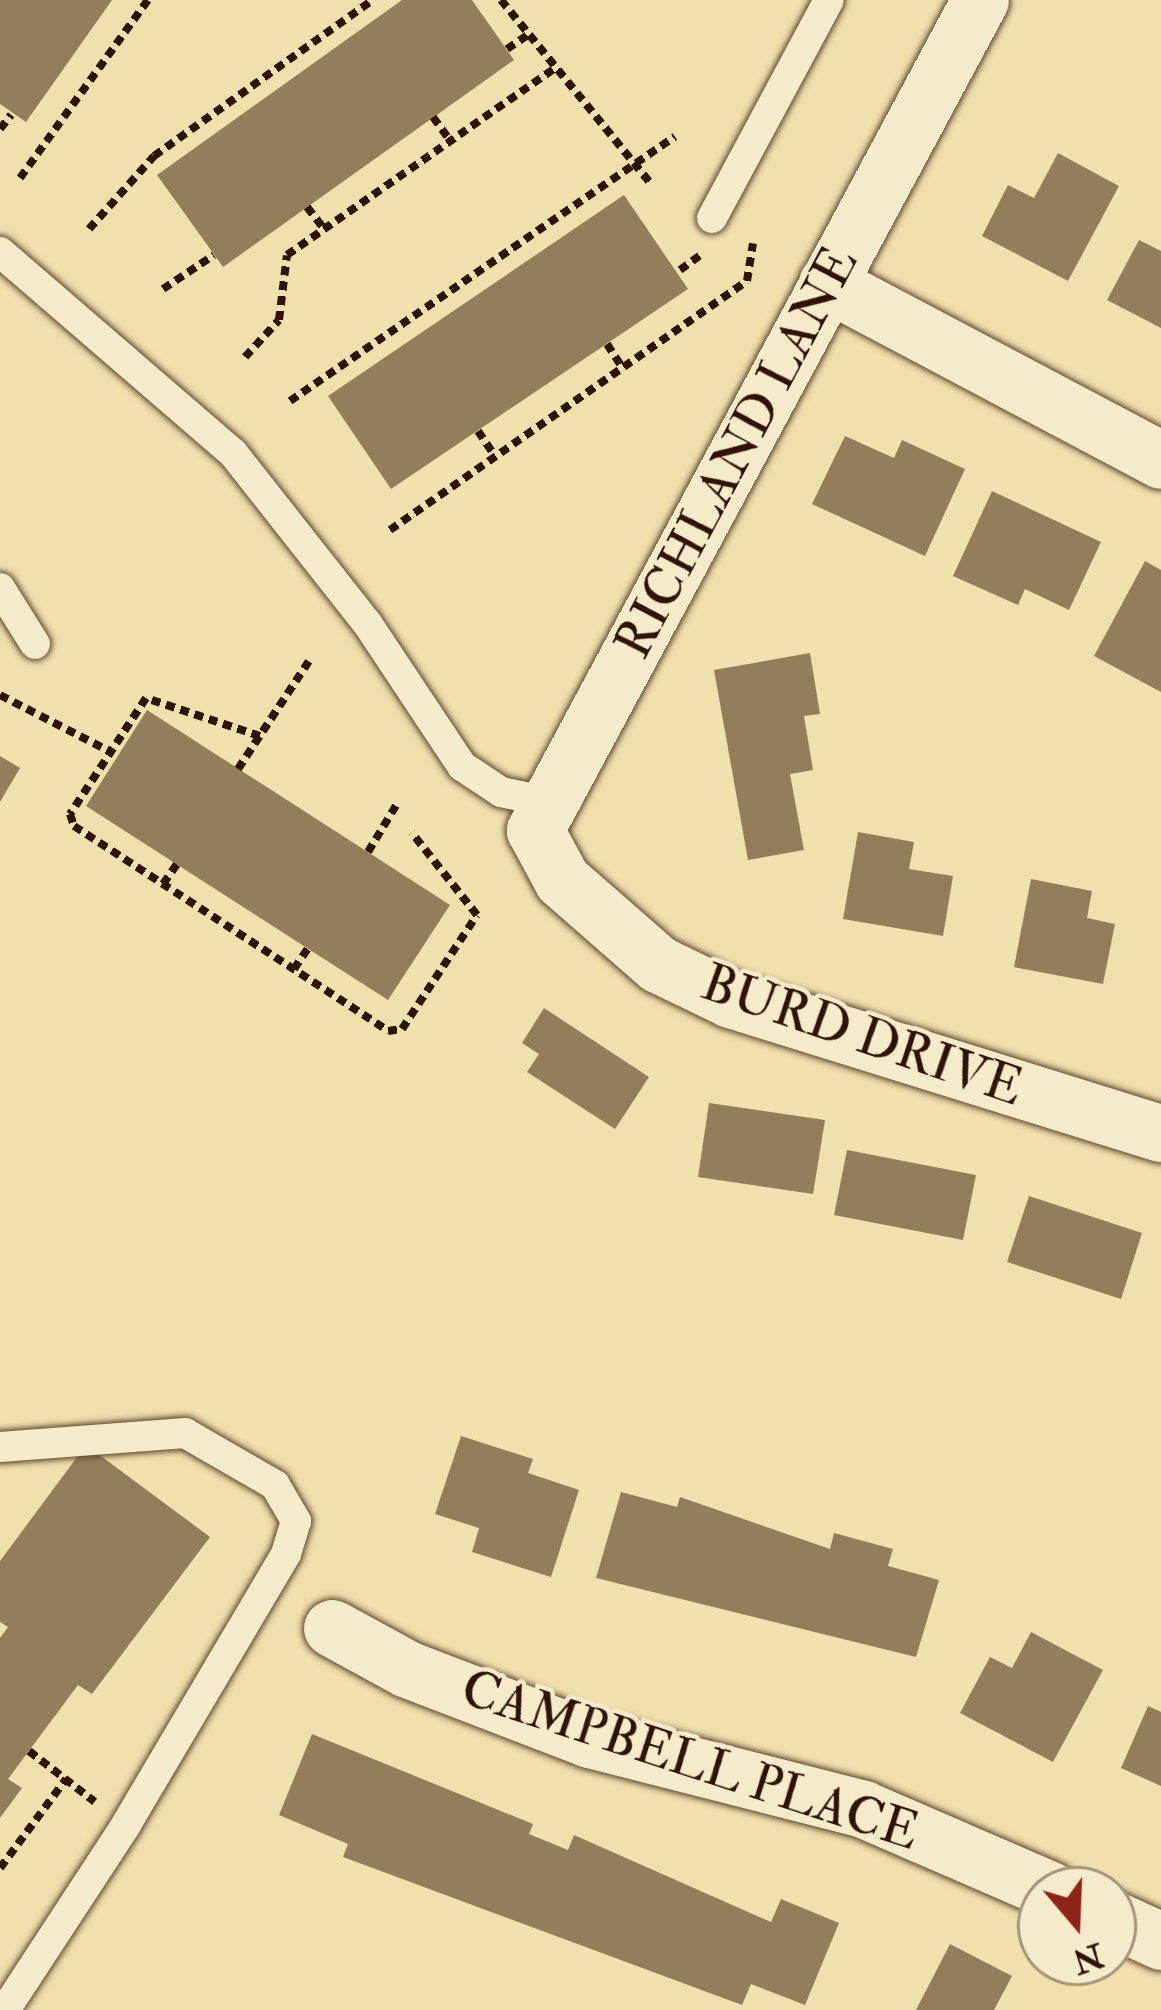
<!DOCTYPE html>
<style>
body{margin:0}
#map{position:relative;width:1161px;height:2010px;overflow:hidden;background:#f0e0ad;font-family:"IM FELL Double Pica",serif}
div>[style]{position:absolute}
.building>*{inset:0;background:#937e5c}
.path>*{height:8px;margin-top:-4px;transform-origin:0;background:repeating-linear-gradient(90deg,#2f1405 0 9px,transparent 0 15px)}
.roads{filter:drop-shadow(0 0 3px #5f472f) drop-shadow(0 0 3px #5f472f)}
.lane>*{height:30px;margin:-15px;padding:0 15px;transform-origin:15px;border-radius:15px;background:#f5ebca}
.street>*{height:57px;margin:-28.5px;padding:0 28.5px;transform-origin:28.5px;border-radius:28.5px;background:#f5ebca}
span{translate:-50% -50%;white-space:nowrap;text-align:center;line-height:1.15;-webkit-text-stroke:9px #f5ebca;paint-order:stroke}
.street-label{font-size:51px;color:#2f1405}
.north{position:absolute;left:1017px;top:1866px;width:120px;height:120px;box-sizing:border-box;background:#f5ebca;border:3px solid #a6957b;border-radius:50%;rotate:161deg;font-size:33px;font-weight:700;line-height:48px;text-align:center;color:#2f1405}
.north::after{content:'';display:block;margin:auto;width:42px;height:54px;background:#8f2418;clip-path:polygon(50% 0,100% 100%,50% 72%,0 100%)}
</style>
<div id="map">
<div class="building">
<div style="clip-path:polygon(0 0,112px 0,26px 122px,0 104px)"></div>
<div style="clip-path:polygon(402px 0,472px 0,514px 60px,223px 267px,157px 175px)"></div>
<div style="clip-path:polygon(1058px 153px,1119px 186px,1068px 281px,982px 236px,1008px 185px,1034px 198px)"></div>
<div style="clip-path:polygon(624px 195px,688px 289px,391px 489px,328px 396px)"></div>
<div style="clip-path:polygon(1139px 240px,1161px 251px,1161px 328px,1107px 300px)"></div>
<div style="clip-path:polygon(845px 436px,894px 458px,902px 440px,965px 469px,925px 556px,812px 504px)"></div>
<div style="clip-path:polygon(992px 491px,1101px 542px,1069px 610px,1025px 589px,1018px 605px,953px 576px)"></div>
<div style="clip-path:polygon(1145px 561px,1161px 570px,1161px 692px,1094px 656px)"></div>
<div style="clip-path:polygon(810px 653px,820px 714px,804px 716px,813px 770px,790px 774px,804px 850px,748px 860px,714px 670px)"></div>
<div style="clip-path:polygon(147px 710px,450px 905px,388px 1000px,86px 806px)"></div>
<div style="clip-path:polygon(0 756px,20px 768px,0 802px)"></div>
<div style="clip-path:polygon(858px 832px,914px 842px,909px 869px,953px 876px,943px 936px,843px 919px)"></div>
<div style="clip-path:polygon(1031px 879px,1092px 891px,1087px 918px,1115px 924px,1103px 984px,1014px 967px)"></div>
<div style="clip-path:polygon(544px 1008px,649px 1077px,615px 1129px,527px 1072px,539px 1054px,522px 1043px)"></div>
<div style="clip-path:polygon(709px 1103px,825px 1120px,813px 1194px,698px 1177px)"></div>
<div style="clip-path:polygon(847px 1150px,976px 1175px,963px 1240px,834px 1215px)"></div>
<div style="clip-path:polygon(1029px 1196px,1142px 1233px,1121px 1299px,1007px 1262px)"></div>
<div style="clip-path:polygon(461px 1436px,533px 1459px,528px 1473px,579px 1490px,551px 1577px,472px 1552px,479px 1528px,435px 1514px)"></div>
<div style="clip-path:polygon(86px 1445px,210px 1537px,92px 1694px,78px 1685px,8px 1779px,22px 1788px,0 1818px,0 1638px,8px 1627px,0 1622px,0 1561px)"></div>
<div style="clip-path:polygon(621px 1492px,677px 1507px,680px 1497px,830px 1549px,834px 1533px,893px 1549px,888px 1566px,939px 1580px,916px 1657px,596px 1578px)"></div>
<div style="clip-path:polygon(1031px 1632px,1103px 1670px,1053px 1762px,960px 1713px,990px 1657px,1012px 1668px)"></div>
<div style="clip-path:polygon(1148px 1706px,1161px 1712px,1161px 1786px,1121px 1768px)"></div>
<div style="clip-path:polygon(312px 1734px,533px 1824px,529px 1834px,568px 1850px,574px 1835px,771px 1922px,781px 1899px,839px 1923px,805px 2005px,751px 1984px,742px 2005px,343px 1857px,348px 1844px,279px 1815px)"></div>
<div style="clip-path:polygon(950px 1944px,1012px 1976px,994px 2010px,916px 2010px)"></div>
</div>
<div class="path">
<div style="left:501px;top:0;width:236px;rotate:50.8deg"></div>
<div style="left:507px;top:49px;width:27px;rotate:-34deg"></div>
<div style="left:433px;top:117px;width:27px;rotate:54deg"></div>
<div style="left:0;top:129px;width:18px;rotate:-52deg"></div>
<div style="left:20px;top:178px;width:219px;rotate:-54.3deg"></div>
<div style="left:307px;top:207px;width:28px;rotate:52deg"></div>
<div style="left:89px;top:229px;width:98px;rotate:-48.3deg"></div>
<div style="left:154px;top:156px;width:269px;rotate:-35.5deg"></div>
<div style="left:680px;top:270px;width:27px;rotate:-36deg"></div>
<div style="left:163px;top:289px;width:61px;rotate:-33.7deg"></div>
<div style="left:607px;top:344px;width:27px;rotate:57deg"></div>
<div style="left:245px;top:357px;width:50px;rotate:-47.4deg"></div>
<div style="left:279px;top:320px;width:65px;rotate:-83deg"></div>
<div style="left:287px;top:255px;width:327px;rotate:-34.9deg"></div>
<div style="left:290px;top:401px;width:467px;rotate:-34.5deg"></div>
<div style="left:478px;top:431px;width:29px;rotate:56deg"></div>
<div style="left:390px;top:530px;width:435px;rotate:-34.9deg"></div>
<div style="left:747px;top:281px;width:38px;rotate:-81deg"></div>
<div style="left:0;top:695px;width:125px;rotate:27.2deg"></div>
<div style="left:260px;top:736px;width:120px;rotate:-161.6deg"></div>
<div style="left:146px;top:698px;width:139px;rotate:123.2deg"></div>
<div style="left:70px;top:814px;width:13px;rotate:72deg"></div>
<div style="left:74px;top:826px;width:375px;rotate:33.1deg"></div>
<div style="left:388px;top:1031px;width:14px;rotate:-8deg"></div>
<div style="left:402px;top:1029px;width:136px;rotate:-56.7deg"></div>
<div style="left:477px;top:915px;width:105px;rotate:-128.4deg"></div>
<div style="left:238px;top:769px;width:129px;rotate:-56.7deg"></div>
<div style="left:368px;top:852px;width:56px;rotate:-58.9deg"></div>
<div style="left:163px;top:884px;width:24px;rotate:-55deg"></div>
<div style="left:294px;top:969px;width:25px;rotate:-56deg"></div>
<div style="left:29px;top:1751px;width:83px;rotate:37.7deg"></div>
<div style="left:0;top:1868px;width:111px;rotate:-53.4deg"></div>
</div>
<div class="roads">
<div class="lane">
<div style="left:712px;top:218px;width:247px;rotate:-61.8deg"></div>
<div style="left:0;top:252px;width:308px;rotate:40.8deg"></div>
<div style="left:233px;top:453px;width:216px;rotate:51.8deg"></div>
<div style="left:367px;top:623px;width:172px;rotate:56.4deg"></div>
<div style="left:462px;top:766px;width:47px;rotate:33.7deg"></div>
<div style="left:501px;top:792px;width:49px;rotate:11.8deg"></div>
<div style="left:0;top:588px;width:66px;rotate:58deg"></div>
<div style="left:0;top:1447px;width:186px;rotate:-4.3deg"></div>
<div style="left:185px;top:1433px;width:104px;rotate:30deg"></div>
<div style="left:275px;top:1485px;width:42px;rotate:59.7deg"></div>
<div style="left:296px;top:1521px;width:34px;rotate:107deg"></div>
<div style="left:286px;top:1554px;width:315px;rotate:120.6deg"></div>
<div style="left:126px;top:1825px;width:221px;rotate:123.2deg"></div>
</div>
<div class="street">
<div style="left:980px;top:0;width:942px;rotate:118.2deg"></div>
<div style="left:535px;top:830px;width:57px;rotate:61.6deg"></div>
<div style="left:562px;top:880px;width:128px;rotate:41.2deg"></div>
<div style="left:658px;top:964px;width:80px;rotate:25.9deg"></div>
<div style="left:730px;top:999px;width:451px;rotate:17.3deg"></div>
<div style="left:827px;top:283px;width:378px;rotate:27.9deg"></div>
<div style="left:332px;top:1628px;width:85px;rotate:28.7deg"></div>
<div style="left:407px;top:1669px;width:195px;rotate:21deg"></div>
<div style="left:589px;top:1739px;width:283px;rotate:14.3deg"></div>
<div style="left:863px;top:1809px;width:204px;rotate:23.4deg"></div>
<div style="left:1113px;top:1919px;width:53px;rotate:24.6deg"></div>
</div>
</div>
<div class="street-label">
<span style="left:737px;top:453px;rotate:-62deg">RICHLAND LANE</span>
<span style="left:862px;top:1036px;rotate:19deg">BURD DRIVE</span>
<span style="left:690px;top:1761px;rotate:18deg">CAMPBELL PLACE</span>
</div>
<div class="north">N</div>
</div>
